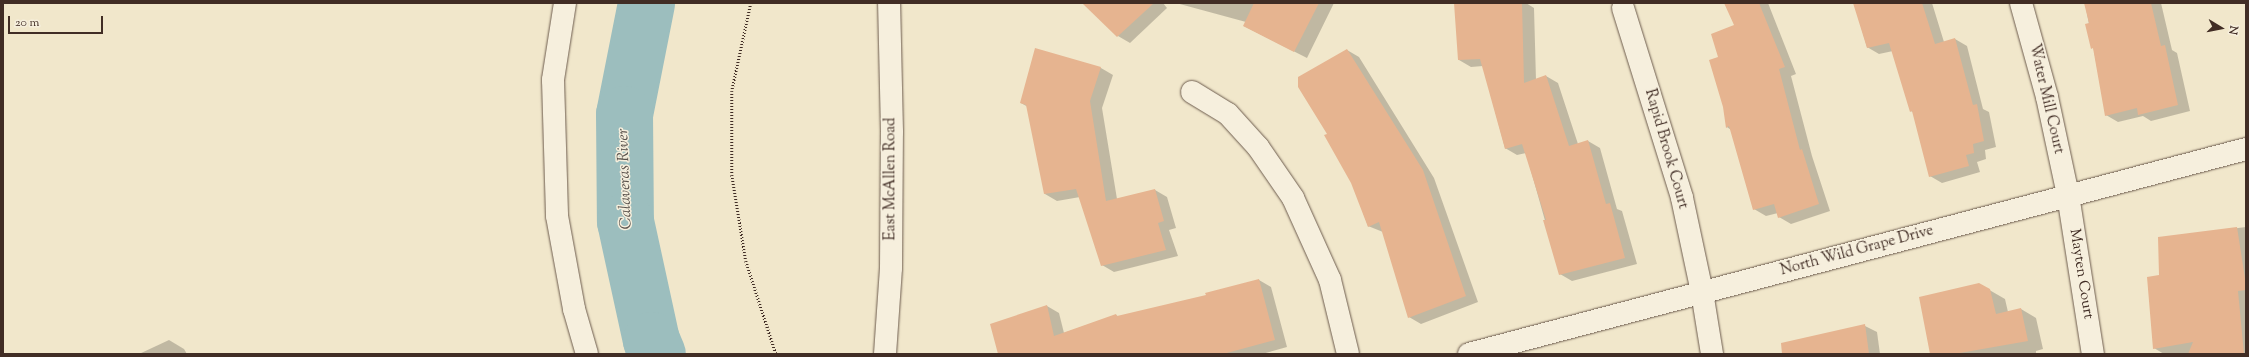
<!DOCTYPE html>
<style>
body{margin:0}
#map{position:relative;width:2249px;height:357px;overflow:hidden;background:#f1e7cb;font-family:"Sorts Mill Goudy",serif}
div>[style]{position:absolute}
.shadow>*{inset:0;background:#0003}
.river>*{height:57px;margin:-28.5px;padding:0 28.5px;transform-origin:28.5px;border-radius:28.5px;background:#9cbebe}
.building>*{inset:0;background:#e6b490}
.path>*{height:2.5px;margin-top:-1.25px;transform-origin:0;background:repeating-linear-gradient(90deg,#412d25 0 1px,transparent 0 3px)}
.roads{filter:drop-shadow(0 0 1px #6d5c4e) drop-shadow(0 0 1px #6d5c4e)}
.minor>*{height:22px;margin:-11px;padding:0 11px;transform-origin:11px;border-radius:11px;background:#f6efdd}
span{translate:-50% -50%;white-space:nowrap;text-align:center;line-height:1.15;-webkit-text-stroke:3px #f6efdd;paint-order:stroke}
.street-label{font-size:15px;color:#412d25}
.water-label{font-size:16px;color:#58514b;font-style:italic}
.frame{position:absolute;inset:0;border:4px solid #412d25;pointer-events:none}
.north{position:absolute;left:2201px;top:8px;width:40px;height:40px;-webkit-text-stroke:3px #f6efdd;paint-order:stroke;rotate:100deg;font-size:11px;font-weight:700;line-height:16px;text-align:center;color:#412d25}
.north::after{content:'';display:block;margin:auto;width:14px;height:18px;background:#412d25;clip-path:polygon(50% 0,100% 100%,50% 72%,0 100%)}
.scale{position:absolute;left:8px;top:16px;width:95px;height:18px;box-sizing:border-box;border:2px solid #412d25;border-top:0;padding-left:5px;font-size:12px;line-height:14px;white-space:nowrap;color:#412d25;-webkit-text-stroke:3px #f6efdd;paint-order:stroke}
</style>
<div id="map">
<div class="shadow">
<div style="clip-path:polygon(1083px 3px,1163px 3px,1167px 8px,1130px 43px,1118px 36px)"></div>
<div style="clip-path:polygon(1176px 3px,1334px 3px,1307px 58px,1244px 26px,1246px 22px)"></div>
<div style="clip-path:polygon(1455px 3px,1526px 3px,1534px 8px,1536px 80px,1546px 76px,1558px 83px,1578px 144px,1588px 141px,1600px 148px,1617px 209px,1622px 211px,1637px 264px,1572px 281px,1560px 274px,1526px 153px,1517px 155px,1505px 148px,1483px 66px,1471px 67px,1459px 60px)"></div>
<div style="clip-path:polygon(1725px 3px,1768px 3px,1796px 74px,1791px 76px,1812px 156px,1830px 211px,1791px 224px,1779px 217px,1778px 213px,1766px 216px,1754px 209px,1731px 130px,1727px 127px,1719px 58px,1735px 26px)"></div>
<div style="clip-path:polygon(1854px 3px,1932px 3px,1944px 42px,1955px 39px,1967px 46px,1983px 109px,1989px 112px,1996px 147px,1985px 150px,1986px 159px,1977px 162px,1980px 172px,1942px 183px,1930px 176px,1914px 113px,1911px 111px,1893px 51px,1879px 54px,1867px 47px)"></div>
<div style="clip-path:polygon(2085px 3px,2161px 3px,2172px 50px,2177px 53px,2190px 111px,2151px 121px,2143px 116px,2118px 122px,2106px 115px)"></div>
<div style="clip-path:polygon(1036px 49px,1101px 68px,1113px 75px,1102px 108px,1117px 199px,1155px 190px,1167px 197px,1176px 228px,1169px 230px,1178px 256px,1114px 272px,1102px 265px,1080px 197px,1057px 201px,1045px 194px,1028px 107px,1021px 103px)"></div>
<div style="clip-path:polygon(1347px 50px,1359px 57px,1434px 178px,1478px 302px,1421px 324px,1409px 317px,1383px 232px,1368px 226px,1352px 182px,1329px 134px)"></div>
<div style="clip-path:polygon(2246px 227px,2246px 354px,2164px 354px,2154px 348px,2160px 276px,2159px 238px)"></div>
<div style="clip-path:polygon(1259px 280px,1271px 287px,1287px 347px,1262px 354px,999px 354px,1047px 306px,1059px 313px,1064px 333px,1116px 315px,1119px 317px,1207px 296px)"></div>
<div style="clip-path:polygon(1979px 284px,2005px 299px,2008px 312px,2021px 309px,2036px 318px,2043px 349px,2036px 351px,2036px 354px,1932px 354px)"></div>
<div style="clip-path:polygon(1865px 326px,1877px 332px,1880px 354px,1815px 354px)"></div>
<div style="clip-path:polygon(169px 340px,184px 349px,187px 354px,139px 354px)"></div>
</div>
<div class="river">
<div style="left:646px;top:3px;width:113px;rotate:101.2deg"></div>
<div style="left:624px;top:114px;width:107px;rotate:89.5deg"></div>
<div style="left:625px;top:221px;width:122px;rotate:77.7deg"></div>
<div style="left:651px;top:340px;width:15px;rotate:67deg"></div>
</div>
<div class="building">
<div style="clip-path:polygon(1082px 3px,1154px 3px,1117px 37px)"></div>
<div style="clip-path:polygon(1254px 3px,1319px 3px,1294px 52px,1243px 26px)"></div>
<div style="clip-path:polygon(1454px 3px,1522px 3px,1524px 83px,1546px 75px,1569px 146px,1588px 140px,1606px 204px,1610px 203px,1625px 258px,1559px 275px,1543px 220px,1546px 220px,1522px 144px,1505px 149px,1480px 59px,1458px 60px)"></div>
<div style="clip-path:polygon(1724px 3px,1759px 3px,1785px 67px,1779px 69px,1800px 150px,1802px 149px,1819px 204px,1778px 218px,1774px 204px,1753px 210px,1729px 126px,1726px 128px,1723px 107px,1709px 60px,1718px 57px,1711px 34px,1734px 25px)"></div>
<div style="clip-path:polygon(1853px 3px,1922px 3px,1935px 44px,1955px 38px,1973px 105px,1977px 104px,1984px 141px,1973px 144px,1974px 153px,1966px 155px,1969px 166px,1929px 177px,1912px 111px,1910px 112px,1889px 43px,1867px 48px)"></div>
<div style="clip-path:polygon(2084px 3px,2151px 3px,2161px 46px,2165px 45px,2178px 105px,2138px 115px,2137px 108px,2105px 116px,2093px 48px,2091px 49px,2085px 24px,2089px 23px)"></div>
<div style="clip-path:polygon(1035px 48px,1101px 67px,1090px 101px,1106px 201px,1155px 189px,1164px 221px,1158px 223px,1166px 250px,1101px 266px,1076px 189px,1044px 194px,1026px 105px,1020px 103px)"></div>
<div style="clip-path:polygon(1347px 49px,1423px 170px,1466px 296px,1408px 318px,1379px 222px,1368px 227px,1351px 183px,1324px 135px,1327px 134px,1298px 87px,1298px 77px)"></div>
<div style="clip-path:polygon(2237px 227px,2246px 285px,2246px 290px,2238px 291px,2244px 354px,2188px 354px,2193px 342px,2153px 349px,2147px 277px,2159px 275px,2158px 237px)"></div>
<div style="clip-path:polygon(1259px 279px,1275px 340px,1223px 354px,998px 354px,990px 324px,1047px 305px,1054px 336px,1116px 314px,1117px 316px,1206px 295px,1205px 293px)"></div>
<div style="clip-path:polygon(1979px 283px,1990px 289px,1996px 314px,2021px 308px,2028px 341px,1954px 354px,1930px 354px,1919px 297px)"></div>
<div style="clip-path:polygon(1865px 324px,1869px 354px,1782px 354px,1781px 343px)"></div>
</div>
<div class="path">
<div style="left:751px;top:3px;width:90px;rotate:102.2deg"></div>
<div style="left:732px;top:91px;width:84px;rotate:90deg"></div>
<div style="left:732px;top:175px;width:87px;rotate:80.8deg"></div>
<div style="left:746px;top:261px;width:98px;rotate:72.1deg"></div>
</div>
<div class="roads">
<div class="minor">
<div style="left:565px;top:3px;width:78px;rotate:98.9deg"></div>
<div style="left:553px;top:80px;width:136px;rotate:88.3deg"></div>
<div style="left:557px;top:216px;width:95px;rotate:79.6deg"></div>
<div style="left:574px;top:309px;width:47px;rotate:73.9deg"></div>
<div style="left:2021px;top:3px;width:98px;rotate:74.5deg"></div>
<div style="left:2047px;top:97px;width:100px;rotate:77.9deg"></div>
<div style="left:2068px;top:195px;width:161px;rotate:81.1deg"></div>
<div style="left:1623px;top:8px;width:199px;rotate:72.7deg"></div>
<div style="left:1682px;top:198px;width:96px;rotate:78deg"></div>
<div style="left:1702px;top:292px;width:63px;rotate:80.8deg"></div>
<div style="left:1192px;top:92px;width:42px;rotate:31.4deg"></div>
<div style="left:1228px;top:114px;width:45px;rotate:47.7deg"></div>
<div style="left:1258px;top:147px;width:62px;rotate:55.5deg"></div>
<div style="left:1293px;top:198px;width:90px;rotate:65.7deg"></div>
<div style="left:1330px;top:280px;width:76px;rotate:76.3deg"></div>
<div style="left:885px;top:354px;width:86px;rotate:-86deg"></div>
<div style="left:891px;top:268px;width:136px;rotate:-89.6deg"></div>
<div style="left:892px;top:132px;width:129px;rotate:-91.3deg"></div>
<div style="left:1469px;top:354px;width:804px;rotate:-14.78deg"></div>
</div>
</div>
<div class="street-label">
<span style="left:2046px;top:99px;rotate:77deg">Water Mill Court</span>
<span style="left:1666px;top:149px;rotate:74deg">Rapid Brook Court</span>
<span style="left:891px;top:179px;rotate:-90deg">East McAllen Road</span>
<span style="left:1857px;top:251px;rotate:-15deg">North Wild Grape Drive</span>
<span style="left:2081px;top:274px;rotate:81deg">Mayten Court</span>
</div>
<div class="water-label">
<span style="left:626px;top:179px;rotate:-92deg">Calaveras River</span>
</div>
<div class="frame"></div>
<div class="north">N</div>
<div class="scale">20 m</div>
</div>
